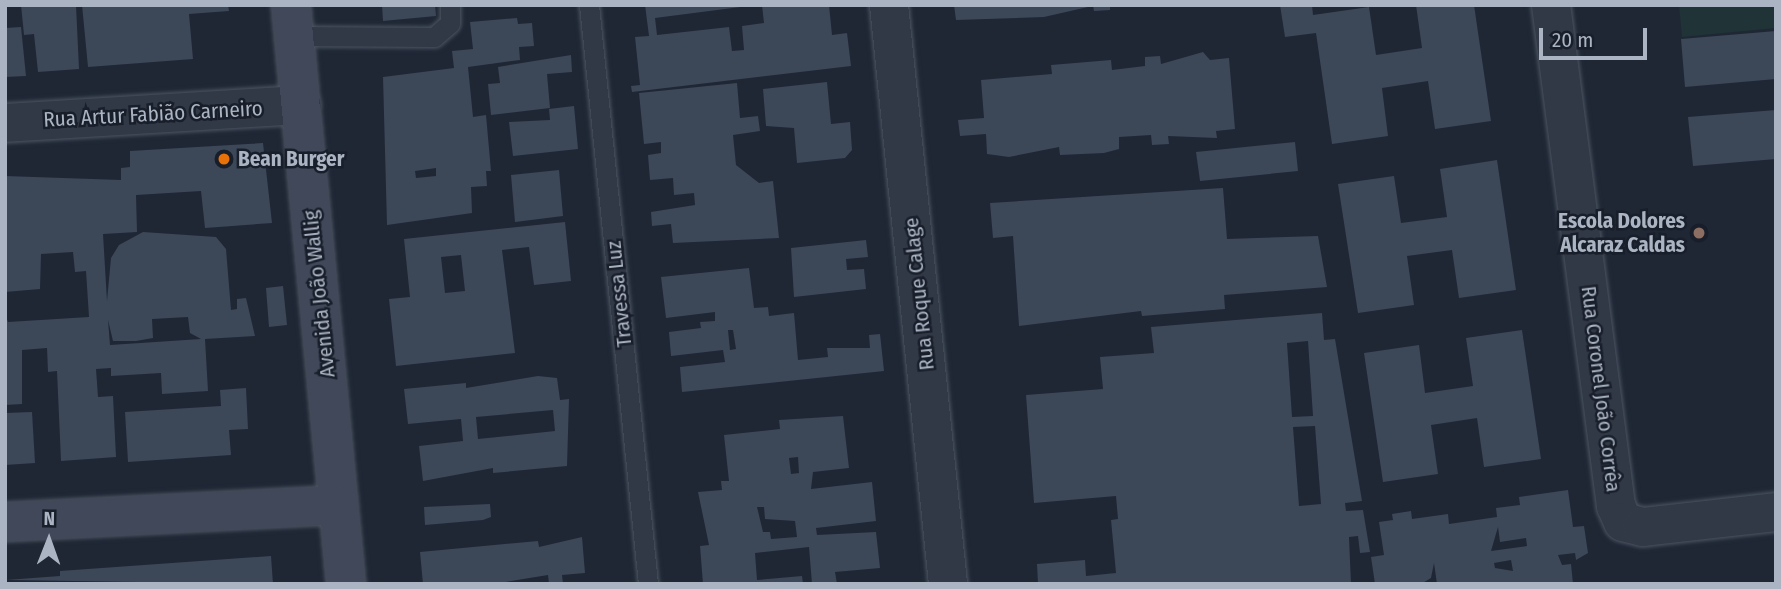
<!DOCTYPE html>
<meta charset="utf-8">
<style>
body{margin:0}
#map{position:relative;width:1781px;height:589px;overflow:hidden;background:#1f2735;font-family:"Fira Sans Condensed",sans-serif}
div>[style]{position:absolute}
.green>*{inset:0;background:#203336}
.building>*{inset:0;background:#3c4758}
.roads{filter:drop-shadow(0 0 2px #4c5461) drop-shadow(0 0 2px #4c5461)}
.lane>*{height:19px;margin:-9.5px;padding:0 9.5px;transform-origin:9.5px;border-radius:9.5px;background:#323946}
.street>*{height:38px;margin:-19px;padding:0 19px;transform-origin:19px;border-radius:19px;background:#323946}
.secondary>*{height:38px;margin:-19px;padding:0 19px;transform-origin:19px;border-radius:19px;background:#404859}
.dots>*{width:19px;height:19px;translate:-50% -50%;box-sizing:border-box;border:4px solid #181e2a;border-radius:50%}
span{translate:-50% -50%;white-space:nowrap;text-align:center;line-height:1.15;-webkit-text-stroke:5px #181e2a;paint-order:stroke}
.street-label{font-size:21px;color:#abb4c3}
.poi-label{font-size:21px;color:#abb4c3;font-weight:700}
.left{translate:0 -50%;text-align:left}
.right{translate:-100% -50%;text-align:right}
.frame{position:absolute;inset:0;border:7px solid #abb4c3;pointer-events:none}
.north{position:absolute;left:14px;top:505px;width:70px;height:70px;-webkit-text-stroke:5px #181e2a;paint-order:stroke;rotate:1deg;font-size:19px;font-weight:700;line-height:28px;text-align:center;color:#abb4c3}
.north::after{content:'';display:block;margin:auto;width:24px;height:32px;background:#abb4c3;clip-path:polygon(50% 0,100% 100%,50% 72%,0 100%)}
.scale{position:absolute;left:1539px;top:28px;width:108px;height:32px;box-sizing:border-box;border:4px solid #abb4c3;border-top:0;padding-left:9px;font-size:21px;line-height:24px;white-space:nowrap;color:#abb4c3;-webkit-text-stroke:5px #181e2a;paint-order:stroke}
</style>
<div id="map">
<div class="green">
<div style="clip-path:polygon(1679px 5px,1776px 5px,1776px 28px,1682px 37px)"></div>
</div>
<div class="building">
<div style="clip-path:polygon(21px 5px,76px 5px,79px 69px,38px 72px,34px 34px,24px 35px)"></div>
<div style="clip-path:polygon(82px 5px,228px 5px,229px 11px,189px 14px,193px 59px,88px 67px)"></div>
<div style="clip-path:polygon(382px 5px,435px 5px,436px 16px,383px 21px)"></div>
<div style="clip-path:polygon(645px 5px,756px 5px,655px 18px,657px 35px,729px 27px,732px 51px,744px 50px,742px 26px,764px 23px,762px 5px,829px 5px,832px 35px,847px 33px,851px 66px,632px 92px,631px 86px,640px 85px,635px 37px,649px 36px)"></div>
<div style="clip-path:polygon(954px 5px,1088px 5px,1088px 7px,1044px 17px,956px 20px)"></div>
<div style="clip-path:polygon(1093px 5px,1110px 5px,1110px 10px,1094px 11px)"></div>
<div style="clip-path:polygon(1280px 5px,1312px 5px,1313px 15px,1369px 7px,1376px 55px,1422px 48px,1416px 5px,1474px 5px,1491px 121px,1435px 129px,1428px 81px,1382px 88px,1388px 136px,1332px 144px,1316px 33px,1285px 37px)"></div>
<div style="clip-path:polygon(evenodd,517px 18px,518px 24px,532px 23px,534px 46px,519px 47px,520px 60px,468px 67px,473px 117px,486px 115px,491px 171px,486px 171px,487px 186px,471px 187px,472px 213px,387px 225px,383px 77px,454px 68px,452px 51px,473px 49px,470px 22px,517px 18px,436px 168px,436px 176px,416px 178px,415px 171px,436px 168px)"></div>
<div style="clip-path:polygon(21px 27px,26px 76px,5px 77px,5px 28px)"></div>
<div style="clip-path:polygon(1776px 31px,1776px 79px,1685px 87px,1681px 39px)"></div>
<div style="clip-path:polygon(1203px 52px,1210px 60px,1229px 58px,1235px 129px,1216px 131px,1217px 138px,1168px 136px,1169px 144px,1152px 145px,1151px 135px,1119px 137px,1119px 149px,1104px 153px,1060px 155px,1059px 147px,1009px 157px,987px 154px,986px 134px,960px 136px,958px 120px,984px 118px,981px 80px,1052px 74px,1051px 65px,1111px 60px,1112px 70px,1145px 66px,1145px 57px,1160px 56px,1161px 64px)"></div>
<div style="clip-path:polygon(571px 55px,572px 72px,547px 74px,550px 108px,491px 115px,488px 84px,500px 83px,498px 67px)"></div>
<div style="clip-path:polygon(827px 82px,831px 124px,850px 122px,852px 150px,845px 158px,797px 163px,794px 128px,766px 126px,763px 89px)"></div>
<div style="clip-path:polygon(737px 83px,740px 118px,758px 116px,760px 131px,733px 135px,736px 165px,759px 183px,773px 181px,779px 238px,673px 243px,671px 224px,652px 226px,651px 212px,695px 205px,694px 193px,674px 195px,673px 178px,650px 180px,648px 155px,661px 153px,661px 142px,644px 144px,639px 93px)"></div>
<div style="clip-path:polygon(574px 106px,578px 149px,513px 156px,509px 122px,550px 120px,549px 109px)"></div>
<div style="clip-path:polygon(1776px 110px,1776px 159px,1693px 166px,1688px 117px)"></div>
<div style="clip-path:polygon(1295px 142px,1298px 171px,1200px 181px,1196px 152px)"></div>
<div style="clip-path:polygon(evenodd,263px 143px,272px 223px,205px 228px,201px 191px,136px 195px,137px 232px,103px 234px,107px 301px,111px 258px,119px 245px,143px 232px,216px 237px,226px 249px,231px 310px,237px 309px,237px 299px,246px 298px,255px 336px,205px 339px,208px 391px,162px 394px,161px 373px,111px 376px,111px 368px,96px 369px,98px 397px,113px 396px,116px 457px,61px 461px,57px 371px,48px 372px,47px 348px,22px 350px,22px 404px,5px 405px,5px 314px,8px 322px,89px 317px,86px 271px,75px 272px,73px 252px,41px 254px,40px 289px,5px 292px,5px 176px,121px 180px,121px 168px,130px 167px,130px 151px,263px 143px,188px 317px,190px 333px,201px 339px,110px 345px,108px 320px,113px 341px,136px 341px,153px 338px,152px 319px,188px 317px)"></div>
<div style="clip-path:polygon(1497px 160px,1516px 290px,1459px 298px,1452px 250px,1407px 256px,1414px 305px,1358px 313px,1338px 184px,1394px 176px,1401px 223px,1447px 217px,1440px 169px)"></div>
<div style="clip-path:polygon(559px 170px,563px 216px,515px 222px,511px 175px)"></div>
<div style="clip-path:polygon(1223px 188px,1227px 239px,1318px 236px,1327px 287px,1224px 295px,1225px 309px,1142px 316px,1141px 311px,1019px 326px,1013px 236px,993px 238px,990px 203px)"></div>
<div style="clip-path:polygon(evenodd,565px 222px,571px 281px,534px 285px,529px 247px,502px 250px,515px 353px,396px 366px,389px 299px,410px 297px,404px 239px,565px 222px,461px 255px,465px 291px,445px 293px,441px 257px,461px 255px)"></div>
<div style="clip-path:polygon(866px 240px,868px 257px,846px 259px,847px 270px,864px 269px,866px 289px,794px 297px,791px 248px)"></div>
<div style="clip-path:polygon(evenodd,749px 268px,754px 308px,768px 307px,769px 316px,794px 313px,798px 360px,828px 357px,827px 348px,870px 348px,869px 335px,880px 334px,884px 371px,682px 392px,680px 367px,725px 362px,723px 350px,671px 356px,669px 332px,701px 328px,700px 322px,715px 321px,715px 312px,666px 318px,661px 277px,749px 268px,728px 330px,733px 330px,736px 349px,730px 350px,728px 330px)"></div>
<div style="clip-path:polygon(283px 286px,287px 325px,269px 327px,266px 288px)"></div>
<div style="clip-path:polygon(evenodd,1322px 313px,1324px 340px,1335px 339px,1362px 501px,1345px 503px,1346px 511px,1363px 510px,1370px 552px,1360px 553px,1358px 536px,1349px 537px,1351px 584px,1038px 584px,1037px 564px,1085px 560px,1086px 576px,1116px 573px,1111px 520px,1118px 519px,1116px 496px,1034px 503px,1026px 395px,1103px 389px,1100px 357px,1154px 353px,1151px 327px,1322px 313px,1308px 341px,1313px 416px,1292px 417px,1287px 343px,1308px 341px,1322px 313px,1315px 426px,1321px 504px,1299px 506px,1293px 427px,1315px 426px)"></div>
<div style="clip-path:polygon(1522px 330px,1541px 459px,1484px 467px,1477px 418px,1431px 425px,1438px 474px,1383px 482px,1364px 353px,1419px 345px,1425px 393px,1473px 386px,1466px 338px)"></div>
<div style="clip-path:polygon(evenodd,538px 376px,557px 378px,560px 400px,569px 399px,567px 466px,493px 473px,493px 468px,423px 481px,419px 446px,463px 441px,461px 419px,408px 424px,404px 389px,466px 383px,466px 388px,538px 376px,553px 410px,555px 431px,478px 439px,476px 417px,553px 410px)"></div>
<div style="clip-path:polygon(246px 388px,248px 429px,229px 430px,231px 455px,128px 462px,125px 412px,221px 406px,220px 390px)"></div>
<div style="clip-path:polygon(32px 412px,35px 463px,5px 465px,5px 413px)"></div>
<div style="clip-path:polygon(evenodd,843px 416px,849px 468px,813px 472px,811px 489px,872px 482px,876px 521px,816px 528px,817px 535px,876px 532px,880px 568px,835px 572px,837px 584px,812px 584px,809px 547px,755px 553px,757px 580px,802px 576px,803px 584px,703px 584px,700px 546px,709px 545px,698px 492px,722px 490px,721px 481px,729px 481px,724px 435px,780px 429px,779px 420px,843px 416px,798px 457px,799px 473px,791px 474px,789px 458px,798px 457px,843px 416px,757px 507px,764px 507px,765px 519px,795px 521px,797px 537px,771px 539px,770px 532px,763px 532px,757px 507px)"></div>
<div style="clip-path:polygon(evenodd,1568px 490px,1573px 527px,1584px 526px,1588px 553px,1576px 560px,1575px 553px,1558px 555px,1562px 565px,1571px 564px,1573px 584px,1437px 584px,1434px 563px,1431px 578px,1421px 584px,1375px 584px,1371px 557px,1384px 555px,1379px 522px,1393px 520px,1392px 514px,1411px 511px,1412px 519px,1448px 514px,1449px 524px,1497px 517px,1496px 508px,1520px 505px,1519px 497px,1568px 490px,1498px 527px,1500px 542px,1526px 538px,1527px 546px,1491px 551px,1498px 527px,1568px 490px,1511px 560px,1513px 571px,1495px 568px,1494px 563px,1511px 560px)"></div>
<div style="clip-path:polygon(490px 504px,491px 517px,483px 520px,425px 525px,424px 507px)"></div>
<div style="clip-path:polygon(582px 537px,585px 573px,562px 575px,563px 584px,549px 584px,548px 575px,493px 584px,423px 584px,420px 552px,538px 541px,539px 547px)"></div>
<div style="clip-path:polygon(271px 556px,273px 584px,6px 580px,60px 576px,60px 571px)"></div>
</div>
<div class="roads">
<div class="lane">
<div style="left:589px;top:5px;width:582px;rotate:84.18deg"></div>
<div style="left:294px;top:36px;width:140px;rotate:0.4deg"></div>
<div style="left:434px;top:37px;width:21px;rotate:-41deg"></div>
<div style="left:450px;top:23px;width:18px;rotate:-90deg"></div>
</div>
<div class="street">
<div style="left:889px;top:5px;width:582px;rotate:84.18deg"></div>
<div style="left:1551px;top:5px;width:505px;rotate:82.61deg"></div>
<div style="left:1616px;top:506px;width:17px;rotate:66deg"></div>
<div style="left:1623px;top:522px;width:21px;rotate:14deg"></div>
<div style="left:1643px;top:527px;width:134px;rotate:-6.4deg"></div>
<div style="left:5px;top:123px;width:297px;rotate:-3.5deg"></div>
</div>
<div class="secondary">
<div style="left:291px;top:5px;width:582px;rotate:84.57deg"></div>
<div style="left:5px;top:522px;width:334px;rotate:-2.9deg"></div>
</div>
</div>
<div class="dots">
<div style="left:224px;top:159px;background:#e8710a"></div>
<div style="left:1699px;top:233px;background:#8d6e63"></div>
</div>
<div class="street-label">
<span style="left:153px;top:114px;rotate:-3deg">Rua Artur Fabião Carneiro</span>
<span style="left:319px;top:294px;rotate:-96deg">Avenida João Wallig</span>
<span style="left:619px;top:294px;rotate:-96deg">Travessa Luz</span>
<span style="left:919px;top:294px;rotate:-96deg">Rua Roque Calage</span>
<span style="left:1601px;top:389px;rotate:83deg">Rua Coronel João Corrêa</span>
</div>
<div class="poi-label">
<span class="left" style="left:238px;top:159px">Bean Burger</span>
<span class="right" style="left:1685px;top:233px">Escola Dolores<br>Alcaraz Caldas</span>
</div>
<div class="frame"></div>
<div class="north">N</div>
<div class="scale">20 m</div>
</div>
